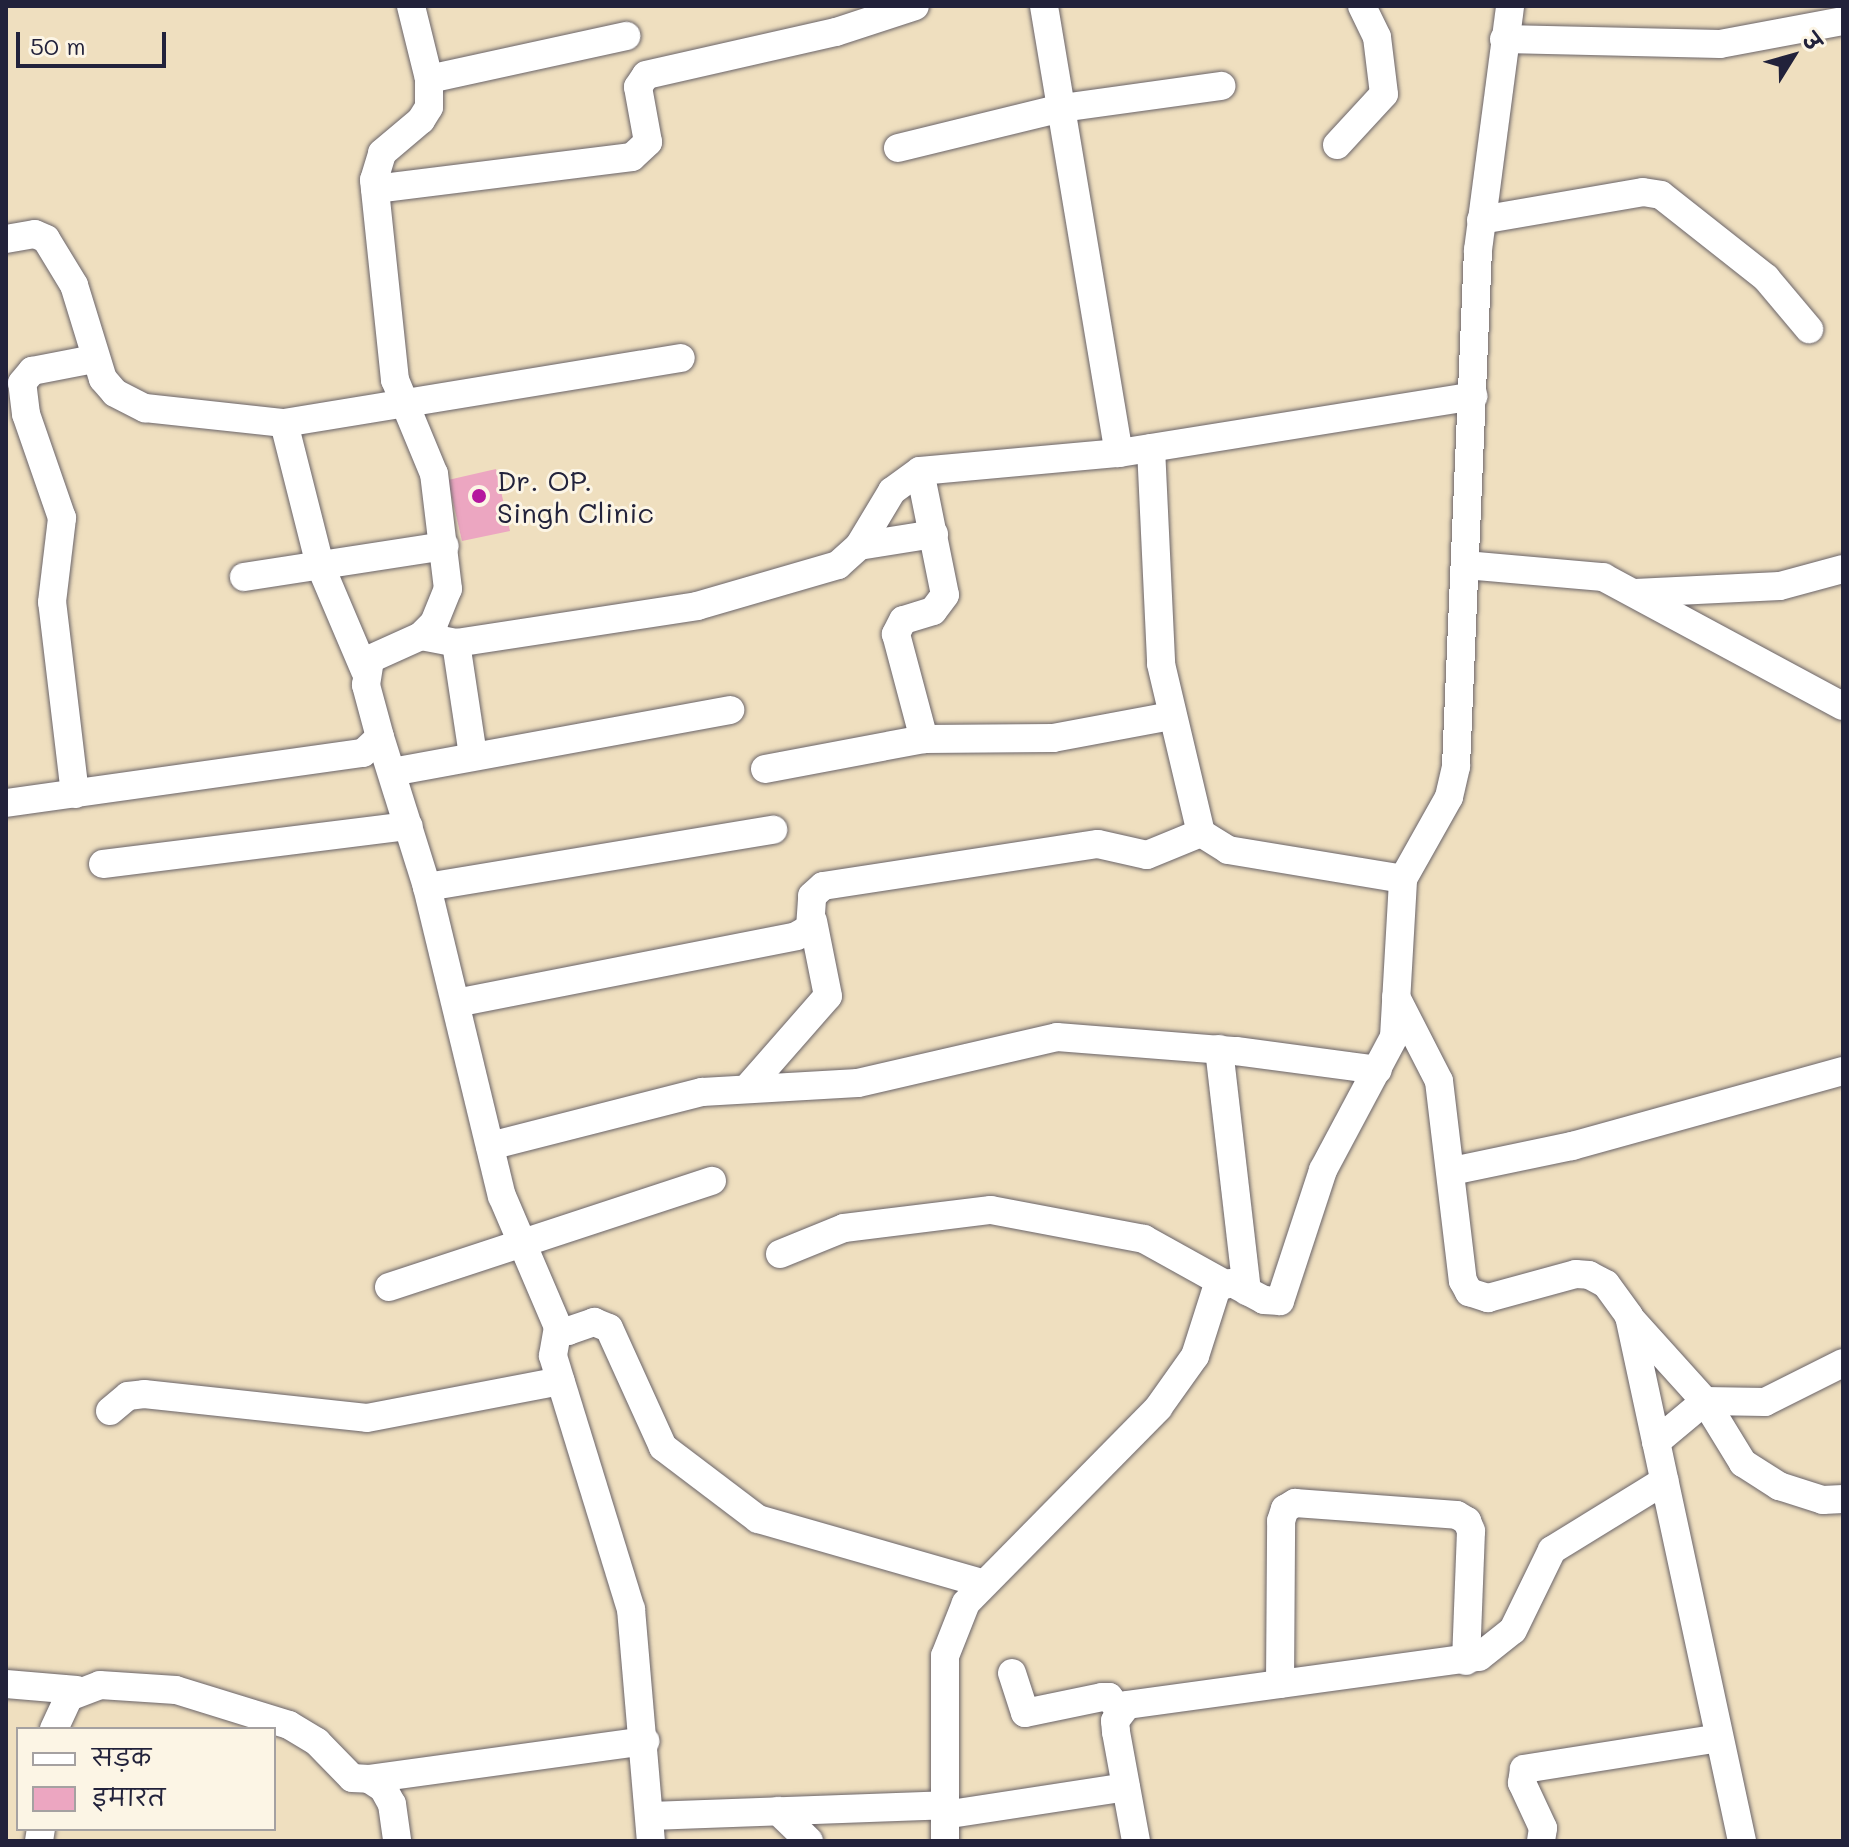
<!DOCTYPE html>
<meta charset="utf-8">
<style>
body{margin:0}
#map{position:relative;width:1849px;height:1847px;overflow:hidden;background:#efdfbf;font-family:Mali,"Playpen Sans Deva",sans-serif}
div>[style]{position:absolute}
.building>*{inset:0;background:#eca6c1}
.roads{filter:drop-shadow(0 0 2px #6a6469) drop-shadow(0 0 2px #6a6469)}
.minor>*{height:28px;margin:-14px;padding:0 14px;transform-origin:14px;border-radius:14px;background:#fff}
.dots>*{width:22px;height:22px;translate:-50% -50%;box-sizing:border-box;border:4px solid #fcf5e5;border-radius:50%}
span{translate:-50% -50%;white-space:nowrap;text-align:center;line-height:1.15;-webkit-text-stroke:6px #fcf5e5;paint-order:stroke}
.poi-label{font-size:28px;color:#22223b}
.left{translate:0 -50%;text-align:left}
.frame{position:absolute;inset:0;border:8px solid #22223b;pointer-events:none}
.legend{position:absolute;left:16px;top:1727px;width:260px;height:104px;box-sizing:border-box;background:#fcf5e5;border:2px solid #a5a1a1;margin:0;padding:10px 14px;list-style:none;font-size:24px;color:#22223b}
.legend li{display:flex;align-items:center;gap:16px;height:40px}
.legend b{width:40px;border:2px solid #a5a1a1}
.north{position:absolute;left:1753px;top:16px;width:80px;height:80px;-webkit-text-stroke:6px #fcf5e5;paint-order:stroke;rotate:53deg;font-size:22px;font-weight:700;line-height:32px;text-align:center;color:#22223b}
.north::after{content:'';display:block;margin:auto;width:28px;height:36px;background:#22223b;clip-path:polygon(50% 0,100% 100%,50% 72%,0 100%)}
.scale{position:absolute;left:16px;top:32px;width:150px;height:36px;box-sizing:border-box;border:4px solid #22223b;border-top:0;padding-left:10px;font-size:24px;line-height:28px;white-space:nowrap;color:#22223b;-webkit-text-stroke:6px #fcf5e5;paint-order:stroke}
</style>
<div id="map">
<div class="building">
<div style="clip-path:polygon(496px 469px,510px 531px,462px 541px,448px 480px)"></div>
</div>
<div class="roads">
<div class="minor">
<div style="left:1044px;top:6px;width:453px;rotate:80.5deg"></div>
<div style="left:1504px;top:39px;width:216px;rotate:1.3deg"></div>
<div style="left:1720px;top:44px;width:125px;rotate:-10.6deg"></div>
<div style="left:429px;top:79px;width:202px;rotate:-12.3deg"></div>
<div style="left:1337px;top:145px;width:69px;rotate:-47.3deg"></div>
<div style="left:1384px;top:94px;width:57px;rotate:-97deg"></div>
<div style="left:1377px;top:37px;width:34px;rotate:-116deg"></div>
<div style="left:898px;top:148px;width:169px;rotate:-13.7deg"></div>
<div style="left:1062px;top:108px;width:161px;rotate:-7.9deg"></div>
<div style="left:375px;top:189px;width:259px;rotate:-7.1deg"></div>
<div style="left:632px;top:157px;width:22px;rotate:-43deg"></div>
<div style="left:648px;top:142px;width:56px;rotate:-100.3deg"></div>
<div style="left:638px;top:87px;width:14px;rotate:-56deg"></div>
<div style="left:646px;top:75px;width:195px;rotate:-12.8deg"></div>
<div style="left:836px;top:32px;width:83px;rotate:-18.2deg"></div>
<div style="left:1481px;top:220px;width:164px;rotate:-9.8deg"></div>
<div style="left:1643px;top:192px;width:18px;rotate:9deg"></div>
<div style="left:1661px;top:195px;width:134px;rotate:38.3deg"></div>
<div style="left:1766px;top:278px;width:67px;rotate:49.9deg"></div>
<div style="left:6px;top:239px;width:29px;rotate:-10deg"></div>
<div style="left:35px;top:234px;width:12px;rotate:24deg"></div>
<div style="left:46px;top:239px;width:54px;rotate:58.7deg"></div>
<div style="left:74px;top:285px;width:98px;rotate:72.9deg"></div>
<div style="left:103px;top:379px;width:18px;rotate:49deg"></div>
<div style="left:115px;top:393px;width:34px;rotate:27deg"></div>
<div style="left:145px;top:408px;width:140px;rotate:6.2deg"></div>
<div style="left:284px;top:423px;width:402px;rotate:-9.3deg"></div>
<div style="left:284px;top:423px;width:146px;rotate:75.8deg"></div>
<div style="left:320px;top:565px;width:115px;rotate:67deg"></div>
<div style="left:1151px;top:448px;width:216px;rotate:87.3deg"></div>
<div style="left:1161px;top:664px;width:174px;rotate:76.7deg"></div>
<div style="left:1201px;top:833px;width:32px;rotate:32deg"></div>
<div style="left:1228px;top:850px;width:177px;rotate:9.4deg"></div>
<div style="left:920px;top:471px;width:126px;rotate:78.6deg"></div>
<div style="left:945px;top:595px;width:20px;rotate:127deg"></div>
<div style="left:933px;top:611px;width:31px;rotate:163deg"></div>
<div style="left:903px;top:620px;width:16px;rotate:117deg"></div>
<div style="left:896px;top:634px;width:109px;rotate:75.1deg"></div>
<div style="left:859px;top:546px;width:76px;rotate:-9.1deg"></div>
<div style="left:1465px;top:565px;width:139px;rotate:5deg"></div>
<div style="left:1603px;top:577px;width:272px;rotate:28.3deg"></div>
<div style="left:244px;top:577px;width:203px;rotate:-8.8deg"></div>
<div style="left:1635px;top:593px;width:145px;rotate:-2.8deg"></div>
<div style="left:1780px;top:586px;width:65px;rotate:-15.1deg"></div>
<div style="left:421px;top:636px;width:36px;rotate:11deg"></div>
<div style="left:456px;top:643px;width:244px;rotate:-8.7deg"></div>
<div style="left:697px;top:606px;width:147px;rotate:-16.2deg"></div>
<div style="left:838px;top:565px;width:28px;rotate:-42deg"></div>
<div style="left:859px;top:546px;width:64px;rotate:-59deg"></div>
<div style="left:892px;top:491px;width:34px;rotate:-36deg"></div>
<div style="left:920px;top:471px;width:200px;rotate:-5.2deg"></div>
<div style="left:1119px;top:453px;width:359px;rotate:-9.1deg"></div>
<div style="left:456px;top:643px;width:114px;rotate:81.4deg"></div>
<div style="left:380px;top:737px;width:157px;rotate:72.6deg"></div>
<div style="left:427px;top:887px;width:318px;rotate:76.4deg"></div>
<div style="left:502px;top:1196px;width:142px;rotate:66.9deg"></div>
<div style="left:558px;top:1327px;width:11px;rotate:22deg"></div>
<div style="left:568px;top:1331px;width:28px;rotate:-19deg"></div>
<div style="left:594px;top:1322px;width:16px;rotate:22deg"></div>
<div style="left:609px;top:1328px;width:131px;rotate:65.6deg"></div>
<div style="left:663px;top:1447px;width:119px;rotate:37.2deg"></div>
<div style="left:758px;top:1519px;width:232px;rotate:16deg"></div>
<div style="left:765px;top:769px;width:162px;rotate:-10.7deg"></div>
<div style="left:924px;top:739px;width:129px;rotate:-0.4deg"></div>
<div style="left:1053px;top:738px;width:120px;rotate:-10.6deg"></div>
<div style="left:392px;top:772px;width:344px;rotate:-10.4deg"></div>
<div style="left:75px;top:794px;width:193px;rotate:-96.8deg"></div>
<div style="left:52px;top:602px;width:85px;rotate:-83.2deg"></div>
<div style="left:62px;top:518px;width:110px;rotate:-109.1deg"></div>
<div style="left:26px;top:414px;width:31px;rotate:-97deg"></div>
<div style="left:22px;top:383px;width:16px;rotate:-50deg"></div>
<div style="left:32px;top:371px;width:63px;rotate:-11deg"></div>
<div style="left:6px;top:803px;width:360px;rotate:-8deg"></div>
<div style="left:363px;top:753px;width:23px;rotate:-43deg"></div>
<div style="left:380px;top:737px;width:54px;rotate:-105.1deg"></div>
<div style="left:366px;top:685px;width:26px;rotate:-81deg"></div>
<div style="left:370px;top:659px;width:56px;rotate:-24.3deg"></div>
<div style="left:421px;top:636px;width:18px;rotate:-45deg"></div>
<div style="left:434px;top:623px;width:37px;rotate:-68deg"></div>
<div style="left:448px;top:589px;width:116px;rotate:-96.9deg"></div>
<div style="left:434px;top:474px;width:102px;rotate:-112.5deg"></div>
<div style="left:395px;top:380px;width:201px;rotate:-96deg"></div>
<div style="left:374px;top:180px;width:28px;rotate:-73deg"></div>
<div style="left:382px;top:153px;width:51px;rotate:-40.2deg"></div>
<div style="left:421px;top:120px;width:15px;rotate:-58deg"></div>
<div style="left:429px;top:107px;width:28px;rotate:-90deg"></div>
<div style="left:429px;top:79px;width:75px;rotate:-103.9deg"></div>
<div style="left:103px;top:864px;width:308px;rotate:-7.1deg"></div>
<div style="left:427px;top:887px;width:351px;rotate:-9.4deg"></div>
<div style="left:1396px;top:997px;width:94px;rotate:62.9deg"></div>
<div style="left:1439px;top:1081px;width:201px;rotate:83.2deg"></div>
<div style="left:1463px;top:1281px;width:13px;rotate:61deg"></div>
<div style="left:1469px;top:1292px;width:20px;rotate:18deg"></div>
<div style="left:1488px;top:1298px;width:91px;rotate:-15.3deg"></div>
<div style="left:1576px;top:1274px;width:13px;rotate:4deg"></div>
<div style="left:1589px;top:1275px;width:19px;rotate:28deg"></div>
<div style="left:1606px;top:1284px;width:39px;rotate:54deg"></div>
<div style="left:1629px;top:1316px;width:537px;rotate:77.85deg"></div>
<div style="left:456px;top:1003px;width:347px;rotate:-11.1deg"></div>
<div style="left:796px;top:936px;width:16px;rotate:-30deg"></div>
<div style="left:810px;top:928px;width:32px;rotate:-86deg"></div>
<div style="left:812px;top:896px;width:15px;rotate:-42deg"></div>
<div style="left:823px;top:886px;width:278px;rotate:-8.7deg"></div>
<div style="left:1098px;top:844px;width:50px;rotate:12.7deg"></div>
<div style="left:1147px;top:855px;width:58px;rotate:-22.2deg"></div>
<div style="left:1219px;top:1049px;width:244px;rotate:83.4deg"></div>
<div style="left:750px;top:1085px;width:118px;rotate:-48.8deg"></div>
<div style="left:828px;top:996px;width:76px;rotate:-101.3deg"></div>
<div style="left:490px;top:1146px;width:219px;rotate:-14.3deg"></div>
<div style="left:702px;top:1092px;width:156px;rotate:-3.3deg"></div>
<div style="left:858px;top:1083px;width:204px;rotate:-13deg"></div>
<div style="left:1057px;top:1037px;width:180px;rotate:4.5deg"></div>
<div style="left:1236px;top:1051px;width:143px;rotate:7.6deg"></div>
<div style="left:1452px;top:1171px;width:123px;rotate:-11.8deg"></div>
<div style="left:1572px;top:1146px;width:281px;rotate:-15.5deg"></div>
<div style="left:780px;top:1254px;width:69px;rotate:-22.1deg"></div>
<div style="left:844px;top:1228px;width:148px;rotate:-7deg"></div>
<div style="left:991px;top:1210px;width:156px;rotate:10.7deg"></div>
<div style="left:1144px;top:1239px;width:90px;rotate:29.1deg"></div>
<div style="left:389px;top:1287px;width:340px;rotate:-18.2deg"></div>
<div style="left:1629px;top:1317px;width:113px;rotate:47.9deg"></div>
<div style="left:1705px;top:1401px;width:73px;rotate:58.5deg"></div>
<div style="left:1743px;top:1463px;width:43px;rotate:32.6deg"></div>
<div style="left:1779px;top:1486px;width:46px;rotate:17.7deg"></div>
<div style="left:1823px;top:1500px;width:20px;rotate:-3deg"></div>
<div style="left:558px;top:1327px;width:29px;rotate:100deg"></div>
<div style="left:553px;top:1356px;width:265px;rotate:72.9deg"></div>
<div style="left:631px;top:1609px;width:233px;rotate:85.1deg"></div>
<div style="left:110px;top:1411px;width:23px;rotate:-40deg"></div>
<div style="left:128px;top:1396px;width:16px;rotate:-7deg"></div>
<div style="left:144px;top:1394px;width:224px;rotate:6.1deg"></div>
<div style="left:367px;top:1418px;width:197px;rotate:-10.8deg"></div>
<div style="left:1656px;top:1442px;width:64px;rotate:-39.9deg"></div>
<div style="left:1705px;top:1401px;width:60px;rotate:1deg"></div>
<div style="left:1765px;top:1402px;width:87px;rotate:-26.6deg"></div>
<div style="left:1012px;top:1673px;width:42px;rotate:72deg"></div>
<div style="left:1025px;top:1713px;width:79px;rotate:-11.7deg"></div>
<div style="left:1102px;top:1697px;width:7px"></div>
<div style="left:1109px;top:1697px;width:18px;rotate:52deg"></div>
<div style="left:6px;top:1684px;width:71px;rotate:4.8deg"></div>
<div style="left:1280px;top:1684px;width:163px;rotate:-89.6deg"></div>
<div style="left:1281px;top:1521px;width:13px;rotate:-72deg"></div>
<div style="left:1285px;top:1509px;width:12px;rotate:-31deg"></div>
<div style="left:1295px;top:1503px;width:162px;rotate:4.2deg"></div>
<div style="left:1457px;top:1515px;width:12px;rotate:31deg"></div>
<div style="left:1467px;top:1521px;width:11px;rotate:68deg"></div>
<div style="left:1471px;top:1531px;width:130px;rotate:92.2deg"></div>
<div style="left:54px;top:1729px;width:35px;rotate:-65deg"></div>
<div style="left:69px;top:1697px;width:33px;rotate:-21deg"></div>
<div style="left:100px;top:1685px;width:76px;rotate:3.8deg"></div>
<div style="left:176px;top:1690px;width:118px;rotate:17.2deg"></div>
<div style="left:289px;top:1725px;width:33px;rotate:31deg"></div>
<div style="left:317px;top:1742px;width:50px;rotate:45.8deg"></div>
<div style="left:352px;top:1778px;width:17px;rotate:3deg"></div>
<div style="left:369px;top:1779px;width:17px;rotate:33deg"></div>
<div style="left:383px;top:1788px;width:18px;rotate:61deg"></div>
<div style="left:392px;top:1804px;width:37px;rotate:82deg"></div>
<div style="left:369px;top:1779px;width:279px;rotate:-7.8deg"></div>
<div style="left:778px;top:1811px;width:43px;rotate:44.1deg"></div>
<div style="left:944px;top:1815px;width:184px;rotate:-8.7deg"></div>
<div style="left:650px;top:1816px;width:295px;rotate:-2.1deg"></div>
<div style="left:39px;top:1841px;width:12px;rotate:-81deg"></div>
<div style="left:945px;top:1841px;width:185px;rotate:-90deg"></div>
<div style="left:945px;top:1656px;width:57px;rotate:-68.4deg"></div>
<div style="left:966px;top:1603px;width:274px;rotate:-45.4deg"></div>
<div style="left:1158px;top:1408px;width:64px;rotate:-54.6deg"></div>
<div style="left:1195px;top:1356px;width:72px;rotate:-72.3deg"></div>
<div style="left:1217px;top:1287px;width:16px;rotate:-15deg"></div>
<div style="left:1232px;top:1283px;width:36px;rotate:28deg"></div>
<div style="left:1264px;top:1300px;width:16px;rotate:4deg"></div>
<div style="left:1280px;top:1301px;width:138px;rotate:-71.8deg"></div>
<div style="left:1323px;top:1170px;width:151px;rotate:-61.9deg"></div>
<div style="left:1394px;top:1037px;width:158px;rotate:-86.7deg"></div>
<div style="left:1403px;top:879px;width:94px;rotate:-60.7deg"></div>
<div style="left:1449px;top:797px;width:32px;rotate:-77deg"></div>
<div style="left:1456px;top:766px;width:516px;rotate:-87.56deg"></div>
<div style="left:1478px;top:250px;width:246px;rotate:-82.5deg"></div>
<div style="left:1136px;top:1841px;width:111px;rotate:-100.4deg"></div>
<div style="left:1116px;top:1732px;width:11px;rotate:-95deg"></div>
<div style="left:1115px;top:1721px;width:20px;rotate:-53deg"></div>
<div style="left:1127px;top:1705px;width:355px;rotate:-7.8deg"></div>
<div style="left:1479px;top:1657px;width:43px;rotate:-38.5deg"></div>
<div style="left:1513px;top:1630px;width:89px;rotate:-64deg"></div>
<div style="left:1552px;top:1550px;width:132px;rotate:-31.6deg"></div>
<div style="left:1541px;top:1841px;width:13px;rotate:-81deg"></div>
<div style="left:1543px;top:1828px;width:50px;rotate:-115deg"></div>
<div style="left:1522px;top:1783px;width:14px;rotate:-82deg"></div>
<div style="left:1524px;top:1769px;width:197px;rotate:-9deg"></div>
</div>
</div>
<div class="dots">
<div style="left:479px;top:496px;background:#b5179e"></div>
</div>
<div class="poi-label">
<span class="left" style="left:497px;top:496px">Dr. OP.<br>Singh Clinic</span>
</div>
<div class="frame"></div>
<ul class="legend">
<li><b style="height:10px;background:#fff"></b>सड़क</li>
<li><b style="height:22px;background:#eca6c1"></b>इमारत</li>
</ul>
<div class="north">उ</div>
<div class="scale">50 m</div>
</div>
